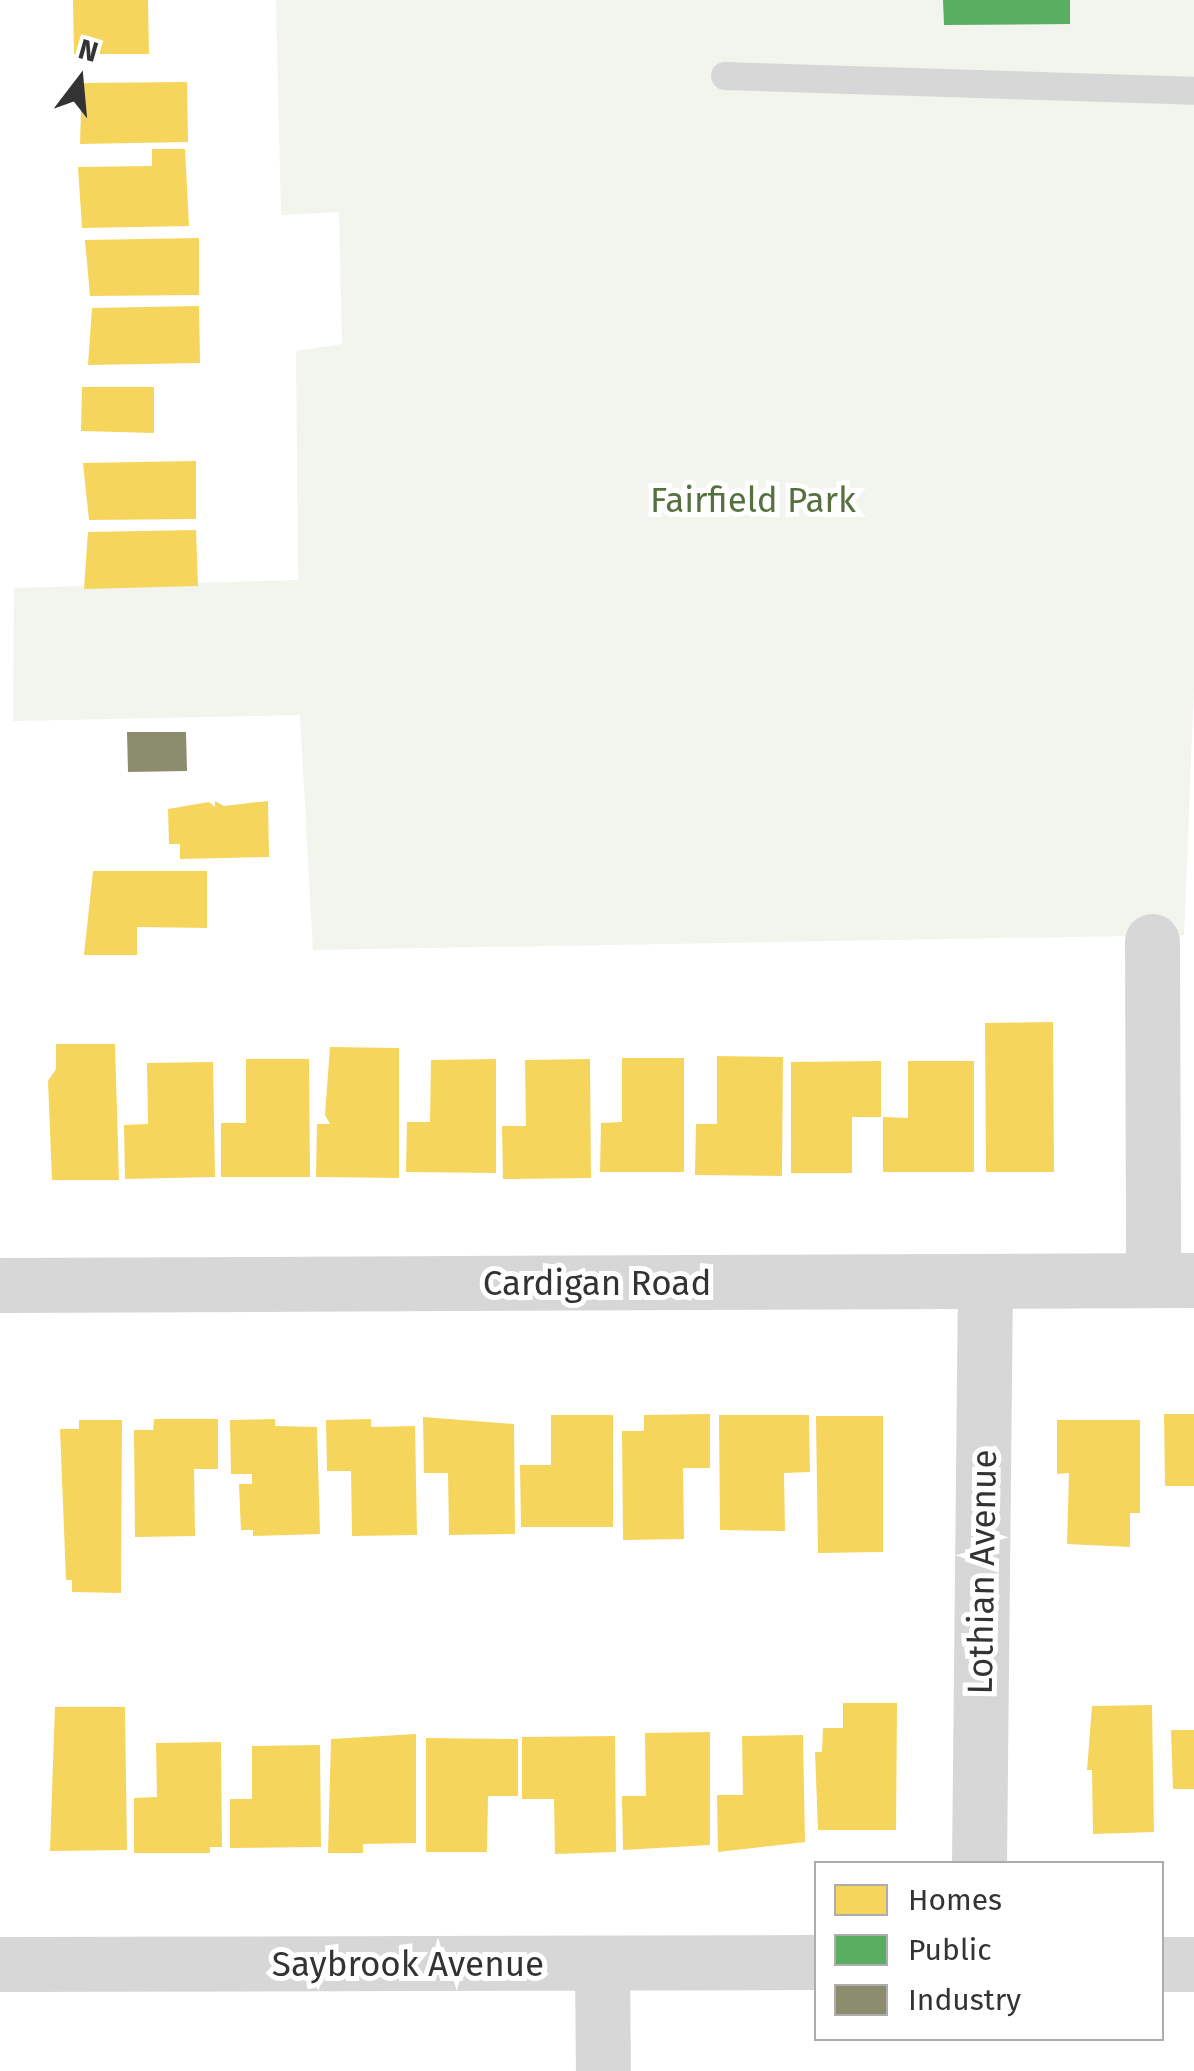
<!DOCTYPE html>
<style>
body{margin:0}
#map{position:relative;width:1194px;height:2071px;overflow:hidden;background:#fff;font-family:"Fira Sans",sans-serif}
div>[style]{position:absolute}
.green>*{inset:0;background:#f1f5ed}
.homes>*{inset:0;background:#f6d55c}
.public>*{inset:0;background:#5aae61}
.industry>*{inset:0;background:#8c8c6e}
.service>*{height:28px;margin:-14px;padding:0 14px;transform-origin:14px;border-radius:14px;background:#d7d7d7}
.minor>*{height:55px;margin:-27.5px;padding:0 27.5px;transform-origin:27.5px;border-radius:27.5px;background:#d7d7d7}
span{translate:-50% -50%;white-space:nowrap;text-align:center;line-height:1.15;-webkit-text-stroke:10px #fff;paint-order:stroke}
.park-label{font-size:35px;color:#56703f}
.street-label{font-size:35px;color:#333}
.legend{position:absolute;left:814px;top:1861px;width:350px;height:180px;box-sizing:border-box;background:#fff;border:2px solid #adadad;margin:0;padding:12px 18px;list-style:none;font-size:30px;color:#333}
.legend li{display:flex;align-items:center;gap:20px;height:50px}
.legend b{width:50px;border:2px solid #adadad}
.north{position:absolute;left:30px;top:30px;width:100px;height:100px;-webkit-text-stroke:8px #fff;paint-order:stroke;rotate:16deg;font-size:28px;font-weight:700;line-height:40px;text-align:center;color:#333}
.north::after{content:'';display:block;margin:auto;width:35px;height:45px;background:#333;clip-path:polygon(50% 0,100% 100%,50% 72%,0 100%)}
</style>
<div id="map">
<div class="green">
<div style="clip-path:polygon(276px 0,1194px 0,1194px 688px,1184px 935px,313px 950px,300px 715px,13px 721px,14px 588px,298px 580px,296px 351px,342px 344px,339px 212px,281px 215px)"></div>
</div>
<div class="homes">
<div style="clip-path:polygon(73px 0,148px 0,149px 54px,74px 54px)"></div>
<div style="clip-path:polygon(187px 82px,188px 142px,80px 144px,82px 83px)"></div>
<div style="clip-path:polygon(152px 149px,185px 149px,189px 226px,82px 228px,78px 167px,152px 166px)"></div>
<div style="clip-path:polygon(199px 238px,199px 295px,90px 296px,85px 240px)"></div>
<div style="clip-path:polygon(199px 306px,200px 363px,88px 365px,92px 308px)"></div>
<div style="clip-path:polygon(82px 387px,154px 387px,154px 433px,81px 431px)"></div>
<div style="clip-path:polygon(196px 461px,196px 519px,89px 520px,83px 463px)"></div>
<div style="clip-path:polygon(196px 530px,198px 586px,84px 589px,88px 532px)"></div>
<div style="clip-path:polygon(215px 801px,224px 806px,268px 801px,269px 857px,180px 859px,180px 844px,169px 844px,168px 809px,209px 802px,215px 807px)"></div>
<div style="clip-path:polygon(93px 871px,207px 871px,207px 928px,137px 927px,137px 955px,84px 955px)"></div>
<div style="clip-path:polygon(1053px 1022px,1054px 1172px,986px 1172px,985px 1023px)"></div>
<div style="clip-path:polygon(56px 1044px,115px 1044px,119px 1180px,52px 1180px,48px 1081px,56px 1069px)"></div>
<div style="clip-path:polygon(330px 1047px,399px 1048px,399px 1178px,316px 1177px,317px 1124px,330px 1124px,325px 1115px)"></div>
<div style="clip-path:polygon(717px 1056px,783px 1057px,782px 1176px,695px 1175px,696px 1124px,717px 1124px)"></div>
<div style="clip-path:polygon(622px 1058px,684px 1058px,684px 1172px,600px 1172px,601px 1123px,622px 1122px)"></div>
<div style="clip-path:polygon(246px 1059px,309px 1059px,310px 1177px,221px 1177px,221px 1123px,246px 1123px)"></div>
<div style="clip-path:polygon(496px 1059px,496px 1173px,406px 1172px,407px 1122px,430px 1122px,431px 1060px)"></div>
<div style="clip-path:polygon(590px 1059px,591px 1178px,503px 1179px,502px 1126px,526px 1126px,525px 1060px)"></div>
<div style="clip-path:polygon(881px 1061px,881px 1117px,852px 1117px,852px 1173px,791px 1173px,791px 1062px)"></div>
<div style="clip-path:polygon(908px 1061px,974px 1061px,974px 1172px,883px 1172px,883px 1117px,908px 1118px)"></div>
<div style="clip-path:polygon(213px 1062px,215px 1177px,125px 1179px,124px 1125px,148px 1124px,147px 1063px)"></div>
<div style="clip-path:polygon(710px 1414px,710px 1468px,683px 1468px,684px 1539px,623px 1540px,622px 1431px,644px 1431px,644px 1415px)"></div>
<div style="clip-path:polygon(1164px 1414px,1194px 1414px,1194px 1486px,1165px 1486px)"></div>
<div style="clip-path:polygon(551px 1415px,613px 1415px,613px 1527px,521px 1527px,520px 1465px,551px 1465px)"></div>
<div style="clip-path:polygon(719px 1415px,809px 1415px,810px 1472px,784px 1473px,785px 1531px,720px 1530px)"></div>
<div style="clip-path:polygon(816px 1416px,883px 1416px,883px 1552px,818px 1553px)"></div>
<div style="clip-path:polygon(423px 1417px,514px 1424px,515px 1534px,449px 1535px,448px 1473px,424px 1473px)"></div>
<div style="clip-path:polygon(154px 1419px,218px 1419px,218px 1469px,194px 1469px,195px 1536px,135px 1537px,134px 1430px,153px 1430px)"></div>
<div style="clip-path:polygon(275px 1419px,275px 1426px,317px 1427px,320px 1534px,253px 1536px,253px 1530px,241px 1530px,239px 1484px,252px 1484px,252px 1474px,231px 1474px,230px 1420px)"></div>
<div style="clip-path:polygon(371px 1419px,371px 1427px,415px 1426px,417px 1535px,352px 1536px,351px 1471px,327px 1471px,326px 1420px)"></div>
<div style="clip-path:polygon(79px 1420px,122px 1420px,121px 1593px,72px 1592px,72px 1580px,66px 1580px,60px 1429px,79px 1429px)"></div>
<div style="clip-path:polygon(1057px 1420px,1140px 1420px,1140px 1513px,1130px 1513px,1130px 1547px,1067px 1544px,1069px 1473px,1057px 1474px)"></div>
<div style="clip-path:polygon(843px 1703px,897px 1703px,896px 1830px,818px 1830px,815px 1752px,822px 1752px,823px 1728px,843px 1728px)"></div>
<div style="clip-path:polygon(1152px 1705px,1154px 1832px,1093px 1834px,1092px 1770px,1087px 1770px,1092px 1706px)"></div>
<div style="clip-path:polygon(55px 1707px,125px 1707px,127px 1850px,50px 1851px)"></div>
<div style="clip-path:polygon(1171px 1730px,1194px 1730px,1194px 1789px,1173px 1789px)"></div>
<div style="clip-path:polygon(710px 1732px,710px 1845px,623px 1850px,622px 1796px,646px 1796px,645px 1733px)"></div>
<div style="clip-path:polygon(416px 1734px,416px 1843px,363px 1844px,363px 1853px,328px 1853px,331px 1739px)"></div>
<div style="clip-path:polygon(803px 1735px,805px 1842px,718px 1852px,717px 1795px,743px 1795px,742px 1736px)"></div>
<div style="clip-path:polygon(615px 1736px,616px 1852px,555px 1854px,554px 1799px,522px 1799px,522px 1737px)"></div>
<div style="clip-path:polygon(426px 1738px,518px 1739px,518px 1796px,488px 1796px,487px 1852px,426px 1852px)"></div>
<div style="clip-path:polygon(221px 1742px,222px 1847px,210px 1847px,210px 1853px,134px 1853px,134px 1798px,157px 1797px,156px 1743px)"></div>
<div style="clip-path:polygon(320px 1745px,321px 1847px,230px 1848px,230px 1799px,252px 1799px,252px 1746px)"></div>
</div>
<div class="public">
<div style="clip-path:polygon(943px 0,1070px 0,1070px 24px,944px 25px)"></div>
</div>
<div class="industry">
<div style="clip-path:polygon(127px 732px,186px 732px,187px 771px,128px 772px)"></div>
</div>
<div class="service">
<div style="left:725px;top:76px;width:469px;rotate:1.8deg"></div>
</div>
<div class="minor">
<div style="left:1152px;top:941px;width:339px;rotate:89.8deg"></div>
<div style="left:0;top:1285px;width:1194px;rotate:-0.24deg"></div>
<div style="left:979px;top:1864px;width:583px;rotate:-89.41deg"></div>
<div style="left:0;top:1964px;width:816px;rotate:-0.14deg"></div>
<div style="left:602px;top:1964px;width:107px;rotate:89.5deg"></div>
<div style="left:1162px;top:1964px;width:32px"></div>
</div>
<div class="park-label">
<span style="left:753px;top:500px">Fairfield Park</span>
</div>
<div class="street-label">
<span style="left:597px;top:1283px">Cardigan Road</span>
<span style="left:982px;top:1572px;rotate:-89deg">Lothian Avenue</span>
<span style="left:408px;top:1964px">Saybrook Avenue</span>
</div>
<ul class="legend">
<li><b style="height:28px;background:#f6d55c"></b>Homes</li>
<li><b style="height:28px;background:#5aae61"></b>Public</li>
<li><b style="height:28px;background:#8c8c6e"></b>Industry</li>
</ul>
<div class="north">N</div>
</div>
